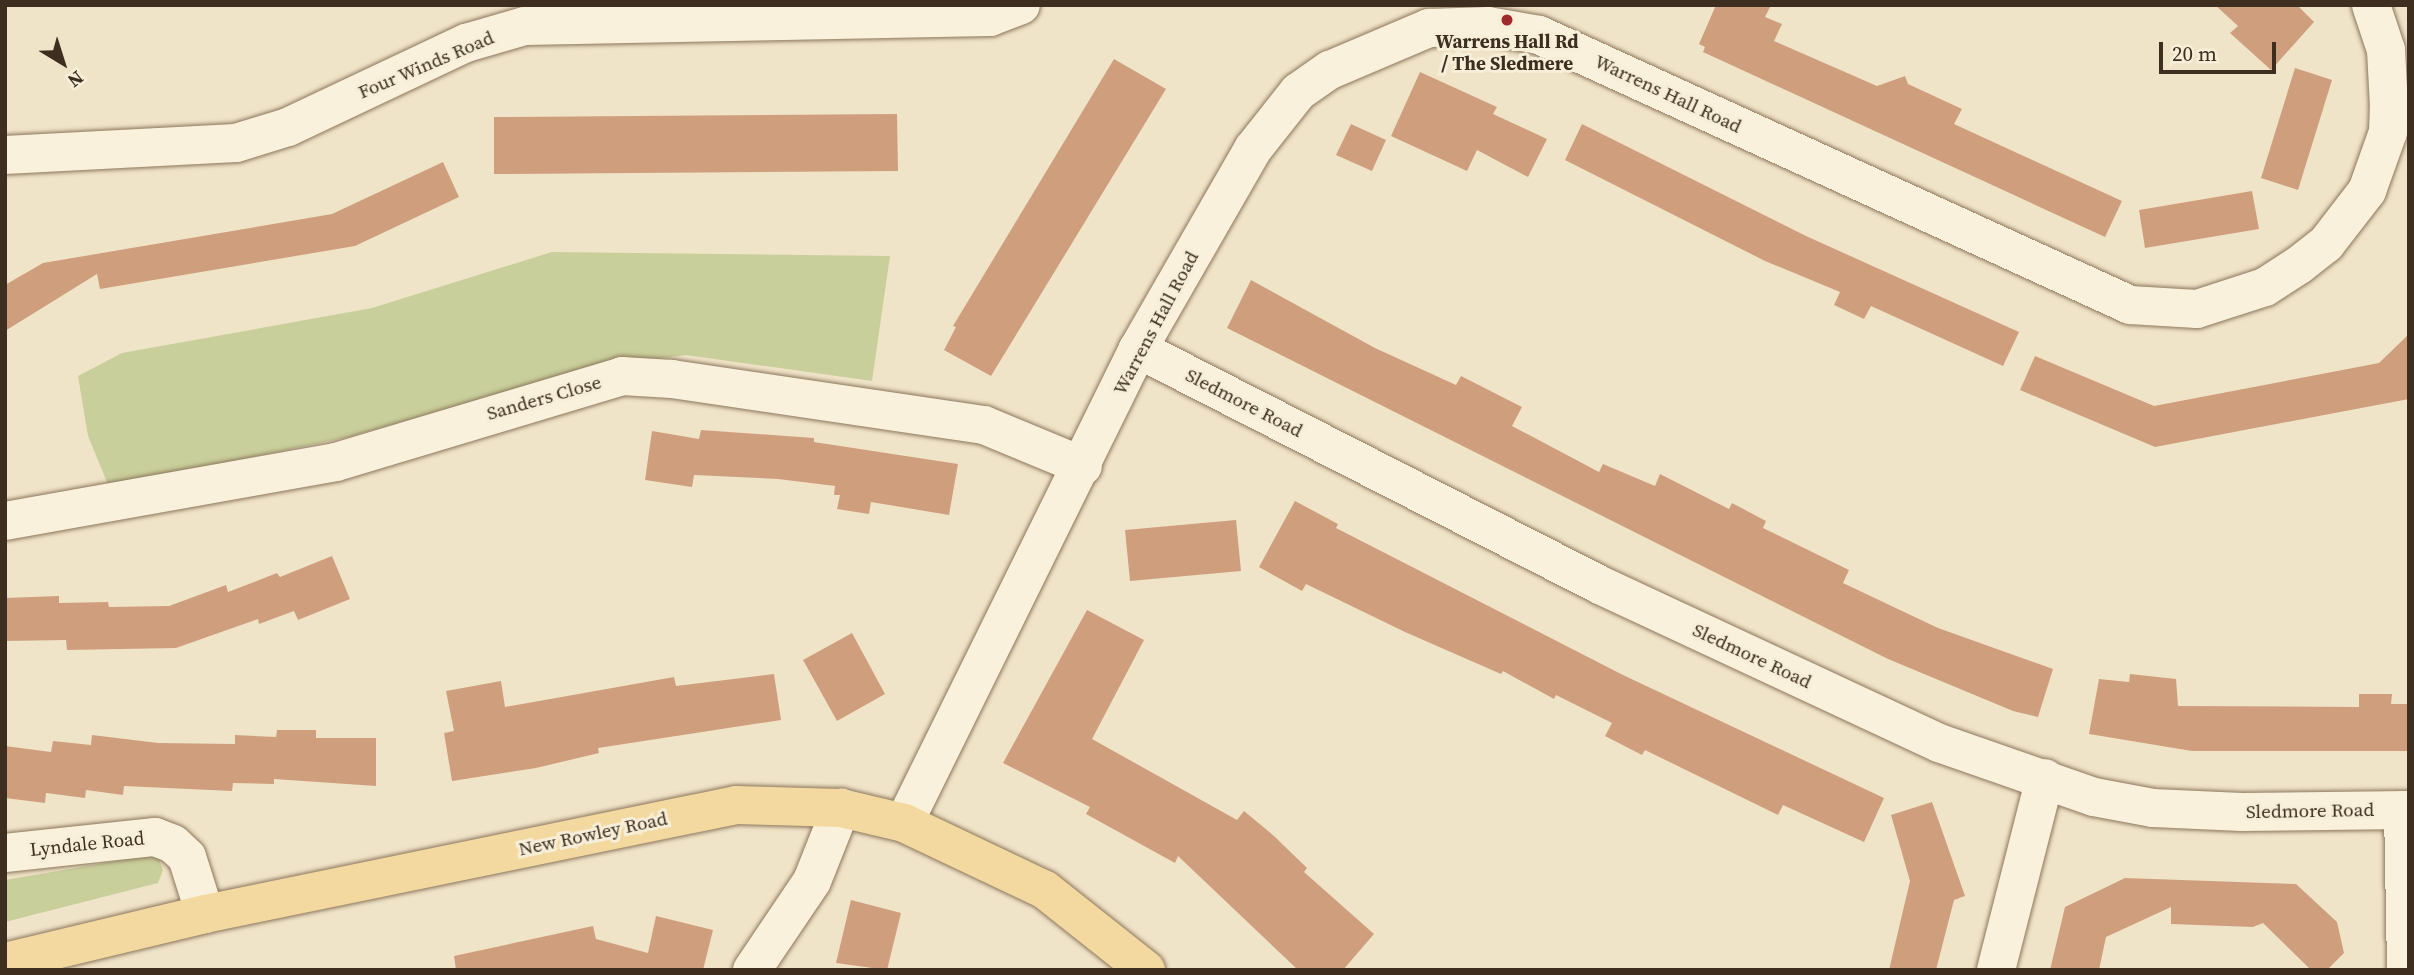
<!DOCTYPE html>
<style>
body{margin:0}
#map{position:relative;width:2414px;height:975px;overflow:hidden;background:#f0e4c8;font-family:"Source Serif 4",serif}
div>[style]{position:absolute}
.green>*{inset:0;background:#c9cf9b}
.building>*{inset:0;background:#cf9f7d}
.roads{filter:drop-shadow(0 0 2px #8d765c) drop-shadow(0 0 2px #8d765c)}
.minor>*{height:38px;margin:-19px;padding:0 19px;transform-origin:19px;border-radius:19px;background:#faf1dc}
.major>*{height:38px;margin:-19px;padding:0 19px;transform-origin:19px;border-radius:19px;background:#f3d9a0}
.dots>*{width:19px;height:19px;translate:-50% -50%;box-sizing:border-box;border:4px solid #f7eed8;border-radius:50%}
span{translate:-50% -50%;white-space:nowrap;text-align:center;line-height:1.15;-webkit-text-stroke:6px #f7eed8;paint-order:stroke}
.poi-label{font-size:19px;color:#3d2e20;font-weight:700}
.street-label{font-size:19px;color:#3d2e20}
.frame{position:absolute;inset:0;border:7px solid #3d2e20;pointer-events:none}
.north{position:absolute;left:28px;top:28px;width:70px;height:70px;-webkit-text-stroke:5px #f7eed8;paint-order:stroke;rotate:142deg;font-size:19px;font-weight:700;line-height:28px;text-align:center;color:#3d2e20}
.north::after{content:'';display:block;margin:auto;width:24px;height:32px;background:#3d2e20;clip-path:polygon(50% 0,100% 100%,50% 72%,0 100%)}
.scale{position:absolute;left:2159px;top:42px;width:117px;height:32px;box-sizing:border-box;border:4px solid #3d2e20;border-top:0;padding-left:9px;font-size:21px;line-height:24px;white-space:nowrap;color:#3d2e20;-webkit-text-stroke:5px #f7eed8;paint-order:stroke}
</style>
<div id="map">
<div class="green">
<div style="clip-path:polygon(552px 252px,890px 256px,872px 381px,686px 355px,589px 368px,348px 437px,109px 487px,88px 436px,78px 376px,122px 353px,372px 308px)"></div>
<div style="clip-path:polygon(157px 854px,163px 870px,158px 883px,5px 922px,5px 880px)"></div>
</div>
<div class="building">
<div style="clip-path:polygon(1716px 5px,1771px 5px,1765px 17px,1782px 24px,1774px 41px,1877px 86px,1905px 76px,1908px 84px,1962px 109px,1954px 124px,2122px 201px,2105px 237px,1703px 52px,1705px 47px,1699px 44px)"></div>
<div style="clip-path:polygon(2215px 5px,2297px 5px,2314px 22px,2271px 70px,2230px 33px,2238px 26px)"></div>
<div style="clip-path:polygon(1114px 59px,1166px 89px,991px 376px,944px 350px,956px 327px,953px 326px)"></div>
<div style="clip-path:polygon(2295px 68px,2332px 80px,2298px 190px,2261px 178px)"></div>
<div style="clip-path:polygon(1420px 72px,1497px 107px,1493px 114px,1547px 139px,1528px 177px,1477px 150px,1467px 171px,1391px 136px)"></div>
<div style="clip-path:polygon(897px 114px,898px 171px,494px 174px,494px 117px)"></div>
<div style="clip-path:polygon(1351px 124px,1386px 140px,1372px 171px,1336px 155px)"></div>
<div style="clip-path:polygon(1582px 124px,1806px 236px,2019px 332px,2003px 366px,1871px 306px,1864px 319px,1834px 305px,1840px 292px,1765px 261px,1565px 160px)"></div>
<div style="clip-path:polygon(443px 162px,459px 197px,355px 246px,100px 289px,97px 274px,5px 331px,5px 285px,43px 263px,332px 214px)"></div>
<div style="clip-path:polygon(2252px 191px,2259px 229px,2145px 248px,2139px 210px)"></div>
<div style="clip-path:polygon(1251px 280px,1375px 348px,1456px 385px,1461px 376px,1522px 407px,1512px 426px,1599px 472px,1603px 464px,1655px 486px,1660px 474px,1729px 509px,1732px 503px,1766px 521px,1763px 528px,1849px 570px,1843px 583px,1938px 628px,2053px 669px,2038px 717px,2013px 711px,1888px 659px,1227px 328px)"></div>
<div style="clip-path:polygon(2409px 334px,2409px 399px,2155px 447px,2020px 390px,2035px 356px,2154px 406px,2379px 363px)"></div>
<div style="clip-path:polygon(701px 430px,814px 438px,814px 442px,958px 464px,949px 515px,871px 502px,869px 514px,837px 509px,840px 495px,834px 495px,835px 486px,778px 479px,694px 475px,692px 487px,645px 480px,652px 431px,699px 439px)"></div>
<div style="clip-path:polygon(1295px 501px,1338px 524px,1336px 528px,1623px 675px,1884px 798px,1864px 842px,1783px 805px,1778px 815px,1645px 750px,1642px 755px,1605px 736px,1612px 723px,1556px 695px,1554px 699px,1503px 671px,1501px 674px,1405px 632px,1306px 584px,1302px 591px,1259px 567px)"></div>
<div style="clip-path:polygon(1236px 520px,1241px 571px,1130px 581px,1125px 530px)"></div>
<div style="clip-path:polygon(332px 556px,350px 599px,298px 620px,294px 611px,259px 624px,258px 619px,176px 648px,67px 650px,66px 640px,5px 641px,5px 598px,59px 596px,59px 603px,108px 602px,109px 607px,169px 606px,226px 585px,228px 592px,277px 573px,280px 577px)"></div>
<div style="clip-path:polygon(1087px 610px,1144px 640px,1092px 739px,1237px 820px,1244px 811px,1274px 836px,1307px 868px,1304px 872px,1374px 934px,1343px 970px,1298px 970px,1178px 856px,1175px 863px,1086px 814px,1090px 807px,1003px 763px)"></div>
<div style="clip-path:polygon(852px 633px,885px 694px,837px 721px,803px 660px)"></div>
<div style="clip-path:polygon(774px 674px,781px 720px,598px 748px,599px 753px,536px 768px,452px 781px,444px 733px,454px 731px,446px 691px,501px 681px,505px 707px,674px 677px,676px 686px)"></div>
<div style="clip-path:polygon(2130px 674px,2176px 679px,2178px 706px,2359px 707px,2359px 694px,2392px 694px,2391px 704px,2409px 704px,2409px 751px,2192px 751px,2089px 734px,2099px 679px,2129px 682px)"></div>
<div style="clip-path:polygon(277px 730px,316px 730px,316px 738px,376px 738px,376px 786px,274px 779px,274px 784px,233px 783px,232px 791px,124px 786px,123px 795px,86px 790px,85px 798px,46px 793px,45px 803px,5px 798px,5px 746px,51px 752px,53px 741px,91px 745px,92px 735px,158px 743px,235px 744px,235px 735px,276px 737px)"></div>
<div style="clip-path:polygon(1932px 802px,1965px 896px,1954px 900px,1936px 970px,1889px 970px,1910px 881px,1891px 815px)"></div>
<div style="clip-path:polygon(2125px 878px,2296px 884px,2337px 922px,2344px 953px,2327px 970px,2311px 970px,2263px 923px,2253px 927px,2171px 924px,2171px 907px,2106px 937px,2099px 970px,2050px 970px,2065px 907px)"></div>
<div style="clip-path:polygon(851px 900px,901px 913px,887px 970px,836px 963px)"></div>
<div style="clip-path:polygon(656px 916px,713px 930px,703px 970px,456px 970px,454px 956px,593px 926px,596px 939px,648px 953px)"></div>
</div>
<div class="roads">
<div class="minor">
<div style="left:5px;top:155px;width:231px;rotate:-3deg"></div>
<div style="left:236px;top:143px;width:54px;rotate:-17.1deg"></div>
<div style="left:288px;top:127px;width:197px;rotate:-25.3deg"></div>
<div style="left:466px;top:43px;width:61px;rotate:-16.1deg"></div>
<div style="left:525px;top:26px;width:465px;rotate:-1.1deg"></div>
<div style="left:990px;top:17px;width:33px;rotate:-21deg"></div>
<div style="left:1138px;top:349px;width:519px;rotate:27.06deg"></div>
<div style="left:1600px;top:585px;width:374px;rotate:25deg"></div>
<div style="left:1939px;top:743px;width:164px;rotate:19.2deg"></div>
<div style="left:2094px;top:797px;width:60px;rotate:10.6deg"></div>
<div style="left:2153px;top:808px;width:89px;rotate:2.6deg"></div>
<div style="left:2242px;top:812px;width:167px;rotate:-0.7deg"></div>
<div style="left:5px;top:521px;width:336px;rotate:-10.1deg"></div>
<div style="left:336px;top:462px;width:299px;rotate:-16.7deg"></div>
<div style="left:622px;top:376px;width:50px;rotate:3.4deg"></div>
<div style="left:672px;top:379px;width:315px;rotate:8.4deg"></div>
<div style="left:984px;top:425px;width:107px;rotate:22.5deg"></div>
<div style="left:2403px;top:810px;width:160px;rotate:88.9deg"></div>
<div style="left:904px;top:823px;width:529px;rotate:-63.73deg"></div>
<div style="left:1138px;top:349px;width:231px;rotate:-60.1deg"></div>
<div style="left:1253px;top:149px;width:73px;rotate:-51.7deg"></div>
<div style="left:1298px;top:92px;width:39px;rotate:-35deg"></div>
<div style="left:1330px;top:70px;width:108px;rotate:-23deg"></div>
<div style="left:1429px;top:28px;width:59px;rotate:-1.9deg"></div>
<div style="left:1488px;top:26px;width:52px;rotate:10deg"></div>
<div style="left:1539px;top:35px;width:650px;rotate:24.55deg"></div>
<div style="left:2130px;top:305px;width:67px;rotate:3.4deg"></div>
<div style="left:2197px;top:309px;width:71px;rotate:-17.9deg"></div>
<div style="left:2265px;top:287px;width:40px;rotate:-32.9deg"></div>
<div style="left:2299px;top:265px;width:34px;rotate:-38deg"></div>
<div style="left:2326px;top:244px;width:67px;rotate:-52.3deg"></div>
<div style="left:2367px;top:191px;width:63px;rotate:-70.4deg"></div>
<div style="left:2388px;top:132px;width:25px;rotate:-88deg"></div>
<div style="left:2389px;top:107px;width:57px;rotate:-93deg"></div>
<div style="left:2386px;top:50px;width:47px;rotate:-108.4deg"></div>
<div style="left:5px;top:853px;width:151px;rotate:-6.1deg"></div>
<div style="left:155px;top:837px;width:19px;rotate:21deg"></div>
<div style="left:173px;top:844px;width:19px;rotate:43deg"></div>
<div style="left:187px;top:857px;width:60px;rotate:72.5deg"></div>
<div style="left:752px;top:970px;width:107px;rotate:-56deg"></div>
<div style="left:812px;top:881px;width:79px;rotate:-68.3deg"></div>
<div style="left:1996px;top:970px;width:198px;rotate:-75.7deg"></div>
</div>
<div class="major">
<div style="left:5px;top:962px;width:206px;rotate:-13.5deg"></div>
<div style="left:205px;top:914px;width:542px;rotate:-11.6deg"></div>
<div style="left:736px;top:805px;width:105px;rotate:1.6deg"></div>
<div style="left:841px;top:808px;width:65px;rotate:13.4deg"></div>
<div style="left:904px;top:823px;width:156px;rotate:25.4deg"></div>
<div style="left:1045px;top:890px;width:129px;rotate:38.4deg"></div>
</div>
</div>
<div class="dots">
<div style="left:1507px;top:20px;background:#9e2a2b"></div>
</div>
<div class="poi-label">
<span style="left:1507px;top:53px">Warrens Hall Rd<br>/ The Sledmere</span>
</div>
<div class="street-label">
<span style="left:426px;top:65px;rotate:-23deg">Four Winds Road</span>
<span style="left:1668px;top:94px;rotate:25deg">Warrens Hall Road</span>
<span style="left:1156px;top:323px;rotate:-62deg">Warrens Hall Road</span>
<span style="left:544px;top:398px;rotate:-16deg">Sanders Close</span>
<span style="left:1244px;top:403px;rotate:27deg">Sledmore Road</span>
<span style="left:1752px;top:656px;rotate:25deg">Sledmore Road</span>
<span style="left:2310px;top:811px;rotate:-1deg">Sledmore Road</span>
<span style="left:593px;top:834px;rotate:-12deg">New Rowley Road</span>
<span style="left:87px;top:844px;rotate:-6deg">Lyndale Road</span>
</div>
<div class="frame"></div>
<div class="north">N</div>
<div class="scale">20 m</div>
</div>
